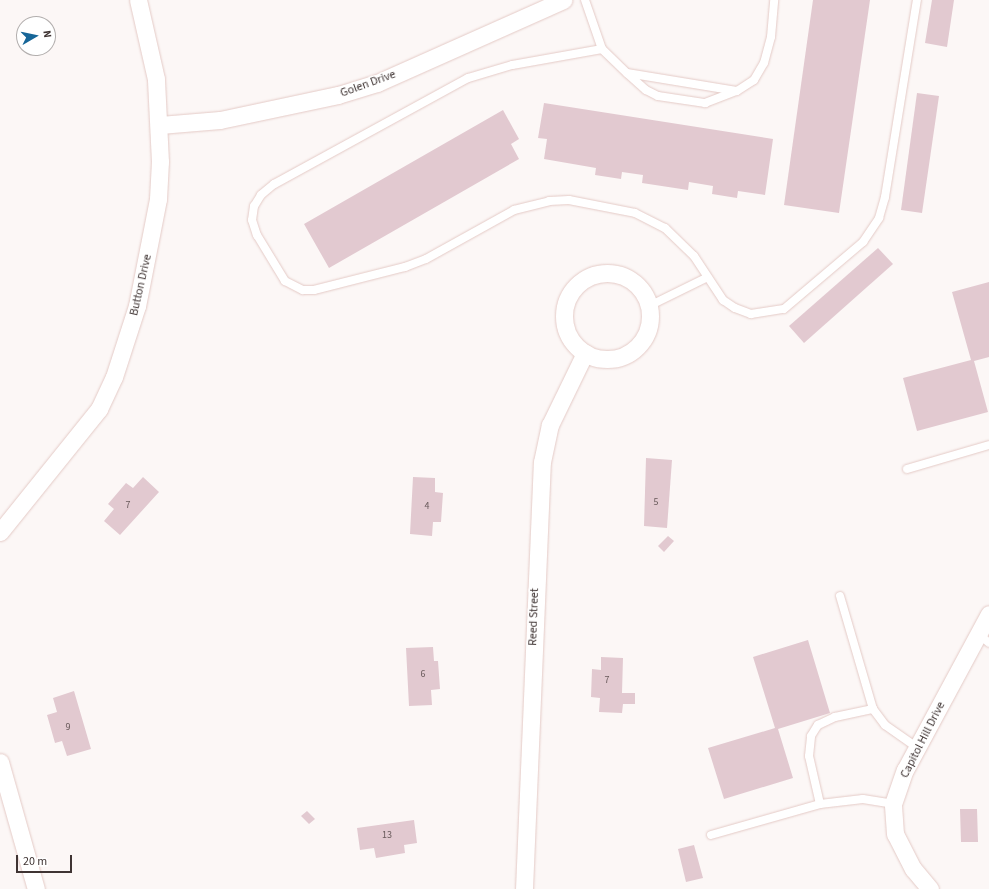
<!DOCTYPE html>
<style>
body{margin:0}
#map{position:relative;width:989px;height:889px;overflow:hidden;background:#fcf7f6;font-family:"Source Sans 3",sans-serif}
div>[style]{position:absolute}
.building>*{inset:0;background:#e2c9d0}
.roads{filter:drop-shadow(0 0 1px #e4cac6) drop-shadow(0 0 1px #e4cac6)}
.lane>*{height:8px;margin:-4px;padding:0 4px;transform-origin:4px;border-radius:4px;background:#fff}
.street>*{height:17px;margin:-8.5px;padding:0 8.5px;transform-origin:8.5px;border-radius:8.5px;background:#fff}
.street>.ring{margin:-8.5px;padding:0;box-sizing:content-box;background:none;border:17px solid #fff;border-radius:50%}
span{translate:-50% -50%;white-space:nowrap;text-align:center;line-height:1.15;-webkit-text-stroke:3px #fff;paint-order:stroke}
.number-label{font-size:10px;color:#68595a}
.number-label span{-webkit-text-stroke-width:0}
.street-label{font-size:12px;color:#3f3433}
.north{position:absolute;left:16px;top:16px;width:40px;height:40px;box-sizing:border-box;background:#fff;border:1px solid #b2aead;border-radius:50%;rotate:81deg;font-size:11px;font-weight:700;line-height:16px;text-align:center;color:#3f3433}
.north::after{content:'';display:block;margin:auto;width:14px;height:18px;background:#176698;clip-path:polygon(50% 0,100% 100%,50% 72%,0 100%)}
.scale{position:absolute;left:16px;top:855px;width:56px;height:18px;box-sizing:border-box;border:2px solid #3f3433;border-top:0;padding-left:5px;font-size:12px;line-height:14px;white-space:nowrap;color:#3f3433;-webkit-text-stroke:3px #fff;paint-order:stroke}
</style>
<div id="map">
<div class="building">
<div style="clip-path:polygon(813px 0,870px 0,839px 213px,784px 205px)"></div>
<div style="clip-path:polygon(932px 0,954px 0,947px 47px,925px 43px)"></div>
<div style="clip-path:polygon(917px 93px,939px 96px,922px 213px,901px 210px)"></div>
<div style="clip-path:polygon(544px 103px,773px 139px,765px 195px,738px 191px,737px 198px,712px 194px,713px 186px,689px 182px,688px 190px,642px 183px,643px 175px,622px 172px,621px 179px,595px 175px,596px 168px,544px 159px,547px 139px,538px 138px)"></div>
<div style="clip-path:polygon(503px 110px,519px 139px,511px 144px,519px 159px,329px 268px,304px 224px)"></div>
<div style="clip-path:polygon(878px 248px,893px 264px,804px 343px,789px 326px)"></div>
<div style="clip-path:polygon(989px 282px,989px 357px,974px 361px,988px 412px,917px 431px,903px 378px,971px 360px,952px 292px)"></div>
<div style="clip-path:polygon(646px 458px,672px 460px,667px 528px,644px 526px)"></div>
<div style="clip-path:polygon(143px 477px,159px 492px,120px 535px,104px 521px,114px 509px,108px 504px,126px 483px,133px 488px)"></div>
<div style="clip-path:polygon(413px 477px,435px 478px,435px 492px,443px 493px,441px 522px,433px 522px,432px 536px,410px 534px)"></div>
<div style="clip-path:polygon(668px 536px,674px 541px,664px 552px,658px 546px)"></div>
<div style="clip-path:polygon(808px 640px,830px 713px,778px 729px,793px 778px,724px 799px,708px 748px,775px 728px,753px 657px)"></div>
<div style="clip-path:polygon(433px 647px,434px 661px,438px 661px,440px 689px,431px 690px,432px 705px,409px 706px,406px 648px)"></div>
<div style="clip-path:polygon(601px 657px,623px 658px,622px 693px,635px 693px,635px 704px,623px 704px,622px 713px,599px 712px,600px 698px,591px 697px,592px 669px,601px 670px)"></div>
<div style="clip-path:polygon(74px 691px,91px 749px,67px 756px,62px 741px,55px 743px,47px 715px,57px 712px,53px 698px)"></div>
<div style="clip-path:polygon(960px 809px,977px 809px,978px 842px,961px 842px)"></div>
<div style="clip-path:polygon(307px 811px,315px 819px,309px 824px,301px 816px)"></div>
<div style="clip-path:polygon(414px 820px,417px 843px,404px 845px,405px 853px,376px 858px,374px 848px,360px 850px,357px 828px)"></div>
<div style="clip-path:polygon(694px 845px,703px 878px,686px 882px,678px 849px)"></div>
</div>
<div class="roads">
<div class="lane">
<div style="left:585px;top:0;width:52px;rotate:70.9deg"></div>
<div style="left:602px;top:49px;width:91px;rotate:169.9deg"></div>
<div style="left:512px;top:65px;width:46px;rotate:163.5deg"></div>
<div style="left:468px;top:78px;width:221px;rotate:151.3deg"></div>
<div style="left:274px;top:184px;width:17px;rotate:140deg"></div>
<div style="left:261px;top:195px;width:13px;rotate:122deg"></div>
<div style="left:254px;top:206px;width:14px;rotate:98deg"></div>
<div style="left:252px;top:220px;width:16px;rotate:72deg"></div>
<div style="left:257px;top:235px;width:54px;rotate:58.7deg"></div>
<div style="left:285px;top:281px;width:20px;rotate:27deg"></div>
<div style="left:303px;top:290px;width:11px"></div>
<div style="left:314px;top:290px;width:94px;rotate:-14.2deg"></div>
<div style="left:405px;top:267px;width:22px;rotate:-21deg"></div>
<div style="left:426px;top:259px;width:101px;rotate:-29.1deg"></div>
<div style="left:514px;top:210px;width:36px;rotate:-14deg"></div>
<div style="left:549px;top:201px;width:20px;rotate:-3deg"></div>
<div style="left:569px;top:200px;width:67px;rotate:11.1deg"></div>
<div style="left:635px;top:213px;width:34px;rotate:27deg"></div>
<div style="left:665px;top:228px;width:40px;rotate:44deg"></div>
<div style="left:694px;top:256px;width:53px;rotate:56.6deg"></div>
<div style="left:723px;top:300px;width:14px;rotate:34deg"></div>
<div style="left:735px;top:308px;width:17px;rotate:21deg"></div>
<div style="left:751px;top:314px;width:33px;rotate:-9deg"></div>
<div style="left:784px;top:309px;width:104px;rotate:-40.3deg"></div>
<div style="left:863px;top:242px;width:29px;rotate:-56deg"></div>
<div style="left:879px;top:218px;width:22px;rotate:-74deg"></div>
<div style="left:885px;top:197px;width:200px;rotate:-80.8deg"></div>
<div style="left:602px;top:49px;width:35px;rotate:44deg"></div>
<div style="left:627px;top:73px;width:111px;rotate:9.3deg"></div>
<div style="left:737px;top:91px;width:20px;rotate:-33deg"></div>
<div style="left:754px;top:80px;width:20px;rotate:-60deg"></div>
<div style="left:764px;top:63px;width:27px;rotate:-75deg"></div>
<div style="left:771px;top:37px;width:37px;rotate:-85deg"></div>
<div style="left:628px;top:74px;width:24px;rotate:42deg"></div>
<div style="left:646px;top:90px;width:13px;rotate:27deg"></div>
<div style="left:658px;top:96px;width:48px;rotate:8.5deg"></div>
<div style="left:705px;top:103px;width:34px;rotate:-21deg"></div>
<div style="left:649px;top:306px;width:64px;rotate:-26.2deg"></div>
<div style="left:907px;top:469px;width:85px;rotate:-16.3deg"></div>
<div style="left:840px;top:596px;width:118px;rotate:73.7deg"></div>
<div style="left:873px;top:709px;width:20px;rotate:53deg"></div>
<div style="left:885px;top:725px;width:39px;rotate:35deg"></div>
<div style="left:979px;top:634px;width:13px;rotate:42deg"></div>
<div style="left:820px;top:804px;width:49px;rotate:-102.9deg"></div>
<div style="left:809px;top:756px;width:20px;rotate:-84deg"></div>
<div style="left:811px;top:736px;width:13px;rotate:-58deg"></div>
<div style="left:818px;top:725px;width:19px;rotate:-25deg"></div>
<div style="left:835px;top:717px;width:39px;rotate:-12deg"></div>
<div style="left:711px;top:835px;width:113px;rotate:-15.9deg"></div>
<div style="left:820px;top:804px;width:43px;rotate:-6.6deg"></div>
<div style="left:863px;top:799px;width:30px;rotate:9deg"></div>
</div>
<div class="street">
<div style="left:160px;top:125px;width:60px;rotate:-4.8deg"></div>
<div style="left:220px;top:120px;width:121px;rotate:-12deg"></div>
<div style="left:338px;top:95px;width:41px;rotate:-17.1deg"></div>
<div style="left:377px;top:83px;width:204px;rotate:-24deg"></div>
<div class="ring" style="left:564px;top:273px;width:69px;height:69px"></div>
<div style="left:0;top:532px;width:158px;rotate:-51.2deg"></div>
<div style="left:99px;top:409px;width:35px;rotate:-65deg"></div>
<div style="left:114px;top:377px;width:75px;rotate:-72.1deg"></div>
<div style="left:137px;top:306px;width:109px;rotate:-78.9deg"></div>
<div style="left:158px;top:199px;width:37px;rotate:-87deg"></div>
<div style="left:160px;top:162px;width:83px;rotate:-92.8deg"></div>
<div style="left:156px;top:79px;width:81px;rotate:-102.8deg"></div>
<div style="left:0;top:762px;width:132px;rotate:74.2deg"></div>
<div style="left:524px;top:889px;width:427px;rotate:-87.6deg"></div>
<div style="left:542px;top:462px;width:38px;rotate:-78deg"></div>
<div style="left:550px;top:425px;width:80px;rotate:-64.1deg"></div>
<div style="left:930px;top:889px;width:26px;rotate:-130deg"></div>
<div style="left:913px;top:869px;width:39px;rotate:-117deg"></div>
<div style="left:895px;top:834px;width:30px;rotate:-94deg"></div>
<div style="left:893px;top:804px;width:36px;rotate:-71deg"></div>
<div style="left:905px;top:770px;width:177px;rotate:-61.7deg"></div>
</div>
</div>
<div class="number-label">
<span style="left:656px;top:503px">5</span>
<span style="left:128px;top:506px">7</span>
<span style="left:427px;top:507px">4</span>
<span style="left:423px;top:675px">6</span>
<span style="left:607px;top:681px">7</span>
<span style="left:68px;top:728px">9</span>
<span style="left:387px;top:836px">13</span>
</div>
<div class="street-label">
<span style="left:368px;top:84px;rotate:-20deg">Golen Drive</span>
<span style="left:141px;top:285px;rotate:-77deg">Button Drive</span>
<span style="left:534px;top:617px;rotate:-88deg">Reed Street</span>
<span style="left:923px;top:740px;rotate:-63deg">Capitol Hill Drive</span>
</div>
<div class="north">N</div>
<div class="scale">20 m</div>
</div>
